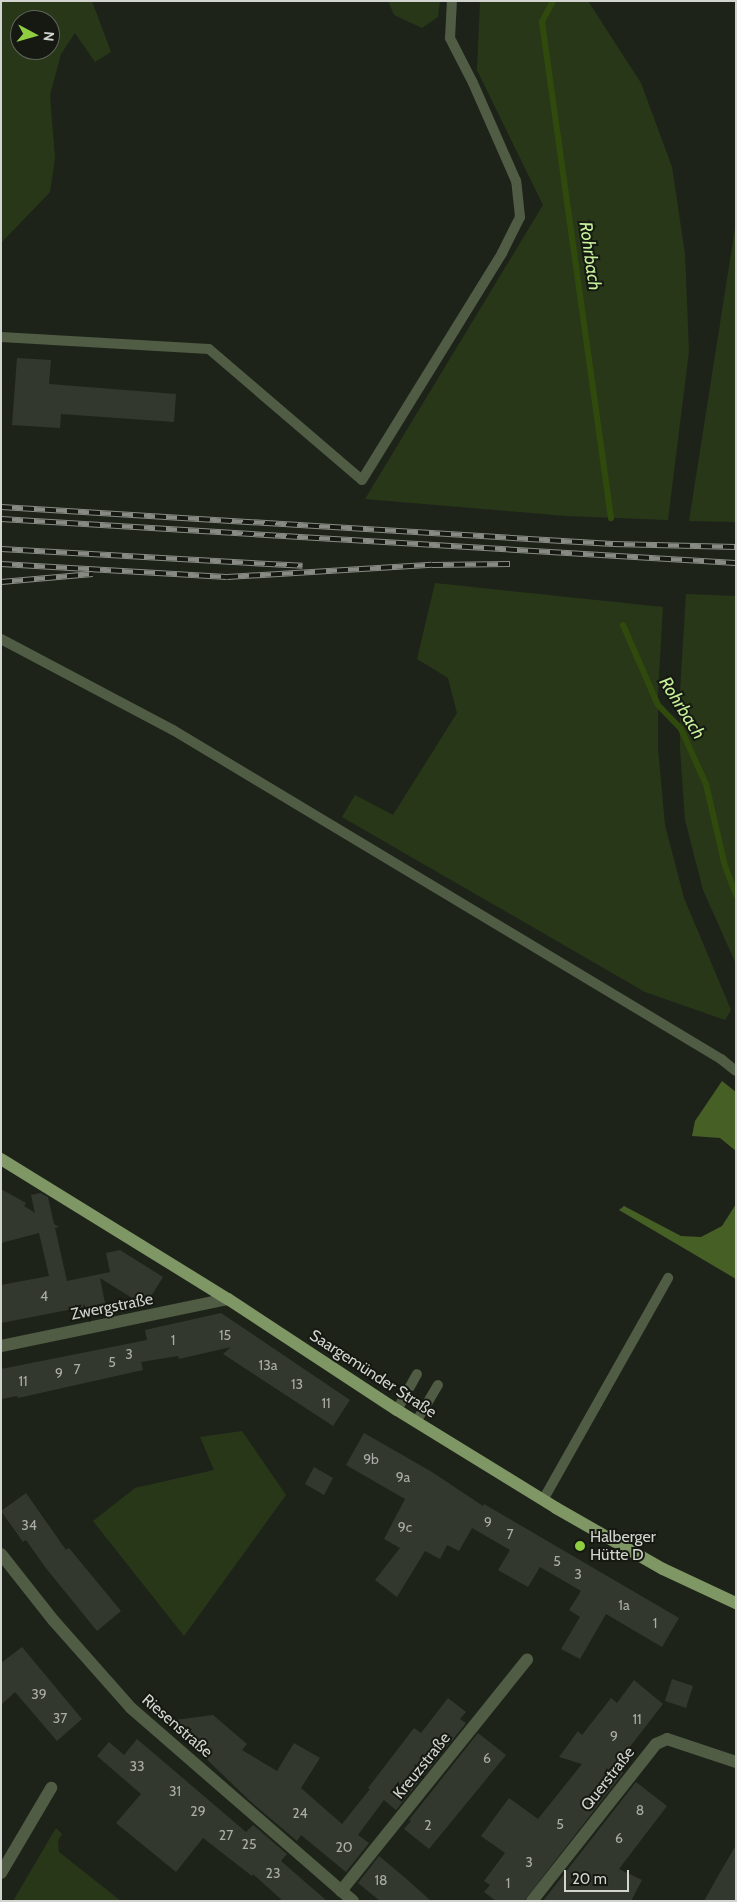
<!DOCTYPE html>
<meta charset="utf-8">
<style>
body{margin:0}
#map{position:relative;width:737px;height:1902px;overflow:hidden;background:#1e231a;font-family:Cabin,sans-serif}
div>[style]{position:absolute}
.green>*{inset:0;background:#283718}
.forest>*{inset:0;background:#455f25}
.stream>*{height:6px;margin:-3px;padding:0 3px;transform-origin:3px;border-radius:3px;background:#304a0d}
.building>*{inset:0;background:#33382f}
.service>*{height:10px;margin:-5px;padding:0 5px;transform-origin:5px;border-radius:5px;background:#505c44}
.minor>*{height:12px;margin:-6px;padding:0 6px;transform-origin:6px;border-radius:6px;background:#505c44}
.primary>*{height:12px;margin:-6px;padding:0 6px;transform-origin:6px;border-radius:6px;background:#7e9765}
.rail>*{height:5.5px;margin-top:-2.75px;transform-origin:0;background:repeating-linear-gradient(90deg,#151911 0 11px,#878b84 0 22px);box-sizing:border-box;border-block:1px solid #878b84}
.dots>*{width:14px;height:14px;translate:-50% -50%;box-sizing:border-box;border:2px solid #151911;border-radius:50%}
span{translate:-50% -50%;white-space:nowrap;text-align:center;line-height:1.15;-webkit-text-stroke:4px #151911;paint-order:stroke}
.number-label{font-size:14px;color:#aaada7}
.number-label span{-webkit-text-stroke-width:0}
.street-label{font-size:16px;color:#d1d4cf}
.poi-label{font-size:16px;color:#d1d4cf}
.left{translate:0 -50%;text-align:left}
.water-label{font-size:18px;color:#c6f19a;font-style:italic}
.frame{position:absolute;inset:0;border:2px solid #d1d4cf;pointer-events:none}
.north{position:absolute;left:10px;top:10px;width:50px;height:50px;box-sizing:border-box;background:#151911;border:1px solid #60645d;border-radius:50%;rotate:96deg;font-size:14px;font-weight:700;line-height:20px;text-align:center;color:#d1d4cf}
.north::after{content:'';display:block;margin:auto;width:18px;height:22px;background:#90cd40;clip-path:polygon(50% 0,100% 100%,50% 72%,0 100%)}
.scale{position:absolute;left:564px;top:1870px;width:65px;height:22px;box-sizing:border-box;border:2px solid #d1d4cf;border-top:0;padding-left:6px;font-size:15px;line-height:18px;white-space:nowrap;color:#d1d4cf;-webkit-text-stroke:4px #151911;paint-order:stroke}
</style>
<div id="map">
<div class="green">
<div style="clip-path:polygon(evenodd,1px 1px,92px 1px,111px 52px,95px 62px,75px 33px,61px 54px,50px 95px,55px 158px,50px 192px,1px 243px,1px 1px,20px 20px,50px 20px,50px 50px,20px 50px,20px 20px)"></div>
<div style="clip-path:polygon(388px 1px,440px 1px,438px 17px,422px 28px,394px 15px)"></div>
<div style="clip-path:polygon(480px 1px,588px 1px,641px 83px,672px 167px,685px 254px,689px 351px,668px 520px,566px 516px,365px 499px,543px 205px,477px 70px)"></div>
<div style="clip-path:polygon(736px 223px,736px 522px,689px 521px,735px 228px)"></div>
<div style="clip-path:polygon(435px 583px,663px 607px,658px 693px,658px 748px,665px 825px,684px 898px,731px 1010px,725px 1020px,645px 992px,342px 817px,355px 795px,393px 815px,457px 713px,448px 678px,417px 659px)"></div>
<div style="clip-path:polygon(686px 594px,736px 596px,736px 964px,703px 890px,685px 820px,680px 749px,680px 692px)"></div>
<div style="clip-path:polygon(242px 1431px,286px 1495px,184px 1636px,93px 1521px,135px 1488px,214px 1470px,200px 1437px)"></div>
<div style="clip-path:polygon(56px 1828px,62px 1834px,58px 1841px,59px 1852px,121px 1901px,13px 1901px)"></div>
</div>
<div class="forest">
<div style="clip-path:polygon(722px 1081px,736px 1092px,736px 1151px,720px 1138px,692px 1136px,695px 1121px)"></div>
<div style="clip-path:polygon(736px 1204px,736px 1279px,619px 1210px,624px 1206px,681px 1236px,701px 1237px,722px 1226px)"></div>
</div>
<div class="stream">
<div style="left:553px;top:1px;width:24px;rotate:118deg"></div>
<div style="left:542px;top:22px;width:501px;rotate:82.08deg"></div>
<div style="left:623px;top:625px;width:87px;rotate:66.4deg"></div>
<div style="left:658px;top:705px;width:33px;rotate:46deg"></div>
<div style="left:681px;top:729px;width:60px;rotate:65.6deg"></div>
<div style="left:706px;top:784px;width:84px;rotate:77deg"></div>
<div style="left:725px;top:866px;width:31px;rotate:69deg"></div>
</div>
<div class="building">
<div style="clip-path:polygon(17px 358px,51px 360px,49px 384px,176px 394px,174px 422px,61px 414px,60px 428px,12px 425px)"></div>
<div style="clip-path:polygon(1px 1189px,26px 1203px,24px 1206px,35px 1213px,31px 1195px,40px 1193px,48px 1197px,54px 1224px,59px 1227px,55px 1228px,67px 1281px,110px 1272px,106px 1253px,120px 1250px,163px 1277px,145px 1306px,100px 1278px,107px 1313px,75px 1320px,73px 1309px,1px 1323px,1px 1285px,49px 1276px,39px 1233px,1px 1243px)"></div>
<div style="clip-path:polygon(221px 1313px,350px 1400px,333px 1426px,223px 1354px,231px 1347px,179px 1359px,178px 1356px,141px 1362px,143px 1370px,18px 1398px,17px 1396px,1px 1399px,1px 1369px,147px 1340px,145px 1330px)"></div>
<div style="clip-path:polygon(364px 1433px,432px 1472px,483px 1506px,484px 1504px,679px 1618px,662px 1647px,606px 1614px,580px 1659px,561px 1649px,580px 1617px,569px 1610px,581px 1591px,540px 1567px,528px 1587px,498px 1570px,510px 1550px,472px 1528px,459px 1551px,447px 1545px,440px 1559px,425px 1551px,397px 1597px,375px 1580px,400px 1548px,384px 1539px,405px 1499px,346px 1465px)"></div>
<div style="clip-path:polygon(314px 1467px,333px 1478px,324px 1495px,305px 1484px)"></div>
<div style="clip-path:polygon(26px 1493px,66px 1550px,69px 1548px,121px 1611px,97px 1631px,45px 1567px,26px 1540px,23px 1542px,1px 1511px)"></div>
<div style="clip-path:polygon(22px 1647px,82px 1719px,57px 1741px,15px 1692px,1px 1705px,1px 1663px)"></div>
<div style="clip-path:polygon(672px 1679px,693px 1686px,686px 1708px,665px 1701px)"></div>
<div style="clip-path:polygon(634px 1680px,663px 1704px,615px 1766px,623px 1773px,524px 1901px,496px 1901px,484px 1892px,490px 1885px,484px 1881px,505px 1853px,481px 1836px,509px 1798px,538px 1819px,582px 1764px,559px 1757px,578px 1731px,582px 1735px,611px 1698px,617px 1703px)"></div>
<div style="clip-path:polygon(448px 1698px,466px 1712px,460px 1719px,466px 1723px,396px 1810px,384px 1800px,358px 1835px,369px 1843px,346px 1872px,301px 1835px,297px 1841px,250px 1801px,167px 1721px,213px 1715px,247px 1744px,242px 1750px,277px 1771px,294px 1743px,320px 1758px,301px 1788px,342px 1824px,370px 1789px,368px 1788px,414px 1728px,421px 1733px)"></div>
<div style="clip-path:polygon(478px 1733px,506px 1755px,429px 1849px,404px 1829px,411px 1821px,409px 1820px)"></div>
<div style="clip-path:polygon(137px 1739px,246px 1832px,253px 1825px,287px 1854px,281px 1861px,327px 1901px,283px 1901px,253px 1874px,252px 1876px,203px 1838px,176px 1872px,116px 1823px,141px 1794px,97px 1756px,109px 1742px,124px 1755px)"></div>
<div style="clip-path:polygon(636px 1782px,667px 1806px,619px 1869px,642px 1880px,631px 1901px,543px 1901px)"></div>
<div style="clip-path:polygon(736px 1845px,736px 1901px,704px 1901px,718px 1876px)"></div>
<div style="clip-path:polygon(379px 1856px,403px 1876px,431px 1901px,380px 1901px,358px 1883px)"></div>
</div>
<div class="service">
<div style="left:1px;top:337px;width:208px;rotate:3.3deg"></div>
<div style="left:209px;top:349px;width:201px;rotate:40.6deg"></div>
<div style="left:362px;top:480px;width:267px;rotate:-58.3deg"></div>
<div style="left:502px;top:253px;width:40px;rotate:-63.4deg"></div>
<div style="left:520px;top:217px;width:36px;rotate:-96deg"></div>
<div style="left:516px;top:181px;width:107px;rotate:-113.7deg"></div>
<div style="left:473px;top:83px;width:51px;rotate:-117.1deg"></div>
<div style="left:450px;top:38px;width:37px;rotate:-87deg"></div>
<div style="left:1px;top:639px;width:195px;rotate:27.9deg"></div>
<div style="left:173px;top:730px;width:639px;rotate:30.98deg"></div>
<div style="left:721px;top:1059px;width:19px;rotate:39deg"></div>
<div style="left:397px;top:1410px;width:41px;rotate:-60.9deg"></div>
<div style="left:416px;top:1422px;width:43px;rotate:-59.3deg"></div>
<div style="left:543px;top:1500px;width:255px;rotate:-60.6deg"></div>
</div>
<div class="minor">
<div style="left:1px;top:1346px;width:232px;rotate:-11.7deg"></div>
<div style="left:1px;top:1554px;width:85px;rotate:51.7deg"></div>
<div style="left:54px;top:1621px;width:116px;rotate:48.5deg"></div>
<div style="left:131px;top:1708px;width:294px;rotate:41deg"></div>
<div style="left:1px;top:1873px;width:99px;rotate:-59.5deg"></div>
<div style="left:341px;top:1891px;width:297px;rotate:-51.2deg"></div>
<div style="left:532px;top:1901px;width:200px;rotate:-51.7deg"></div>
<div style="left:656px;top:1744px;width:12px;rotate:-24deg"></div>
<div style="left:667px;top:1739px;width:73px;rotate:18.4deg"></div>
</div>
<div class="primary">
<div style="left:1px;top:1159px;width:267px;rotate:31.7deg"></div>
<div style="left:228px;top:1299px;width:202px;rotate:33.3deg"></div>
<div style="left:397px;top:1410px;width:187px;rotate:31.6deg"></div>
<div style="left:556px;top:1508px;width:123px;rotate:29.7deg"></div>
<div style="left:663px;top:1569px;width:81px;rotate:25deg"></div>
</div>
<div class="rail">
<div style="left:1px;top:507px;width:613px;rotate:3.46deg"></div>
<div style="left:613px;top:544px;width:123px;rotate:1.4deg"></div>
<div style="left:1px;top:519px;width:736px;rotate:3.43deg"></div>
<div style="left:1px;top:549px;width:302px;rotate:3.2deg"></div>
<div style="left:1px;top:564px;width:226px;rotate:3.3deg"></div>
<div style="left:227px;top:577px;width:205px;rotate:-3.4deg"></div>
<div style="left:432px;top:565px;width:78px;rotate:-0.7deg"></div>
<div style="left:1px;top:582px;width:92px;rotate:-5deg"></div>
</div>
<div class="dots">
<div style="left:580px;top:1546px;background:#90cd40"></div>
</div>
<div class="number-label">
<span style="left:44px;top:1296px">4</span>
<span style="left:225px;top:1335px">15</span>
<span style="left:173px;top:1340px">1</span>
<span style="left:129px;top:1354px">3</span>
<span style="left:112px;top:1362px">5</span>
<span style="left:268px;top:1365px">13a</span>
<span style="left:77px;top:1369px">7</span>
<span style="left:59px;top:1373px">9</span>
<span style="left:23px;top:1381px">11</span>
<span style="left:297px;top:1384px">13</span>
<span style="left:326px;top:1403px">11</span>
<span style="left:371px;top:1459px">9b</span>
<span style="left:403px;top:1477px">9a</span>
<span style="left:488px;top:1522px">9</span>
<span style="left:29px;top:1525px">34</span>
<span style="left:405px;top:1527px">9c</span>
<span style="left:510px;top:1534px">7</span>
<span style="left:557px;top:1561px">5</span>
<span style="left:578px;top:1574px">3</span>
<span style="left:624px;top:1605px">1a</span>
<span style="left:655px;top:1623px">1</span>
<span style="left:39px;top:1694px">39</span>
<span style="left:60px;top:1718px">37</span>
<span style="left:637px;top:1719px">11</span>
<span style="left:614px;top:1736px">9</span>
<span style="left:487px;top:1758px">6</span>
<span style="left:137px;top:1766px">33</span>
<span style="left:175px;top:1791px">31</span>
<span style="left:640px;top:1810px">8</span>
<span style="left:198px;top:1811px">29</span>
<span style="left:300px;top:1813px">24</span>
<span style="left:560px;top:1824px">5</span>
<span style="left:428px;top:1825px">2</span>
<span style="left:226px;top:1835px">27</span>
<span style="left:619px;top:1838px">6</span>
<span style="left:249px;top:1844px">25</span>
<span style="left:344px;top:1847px">20</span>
<span style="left:529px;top:1862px">3</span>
<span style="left:273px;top:1873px">23</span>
<span style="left:381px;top:1880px">18</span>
<span style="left:508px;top:1883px">1</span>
</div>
<div class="street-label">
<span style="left:112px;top:1307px;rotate:-11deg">Zwergstraße</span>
<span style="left:373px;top:1374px;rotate:33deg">Saargemünder Straße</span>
<span style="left:177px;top:1726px;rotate:41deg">Riesenstraße</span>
<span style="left:422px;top:1766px;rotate:-51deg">Kreuzstraße</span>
<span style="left:608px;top:1779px;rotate:-52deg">Querstraße</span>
</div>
<div class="poi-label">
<span class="left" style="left:590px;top:1546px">Halberger<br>Hütte D</span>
</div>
<div class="water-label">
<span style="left:590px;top:256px;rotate:82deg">Rohrbach</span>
<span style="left:682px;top:708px;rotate:58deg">Rohrbach</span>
</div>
<div class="frame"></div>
<div class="north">N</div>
<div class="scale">20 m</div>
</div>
